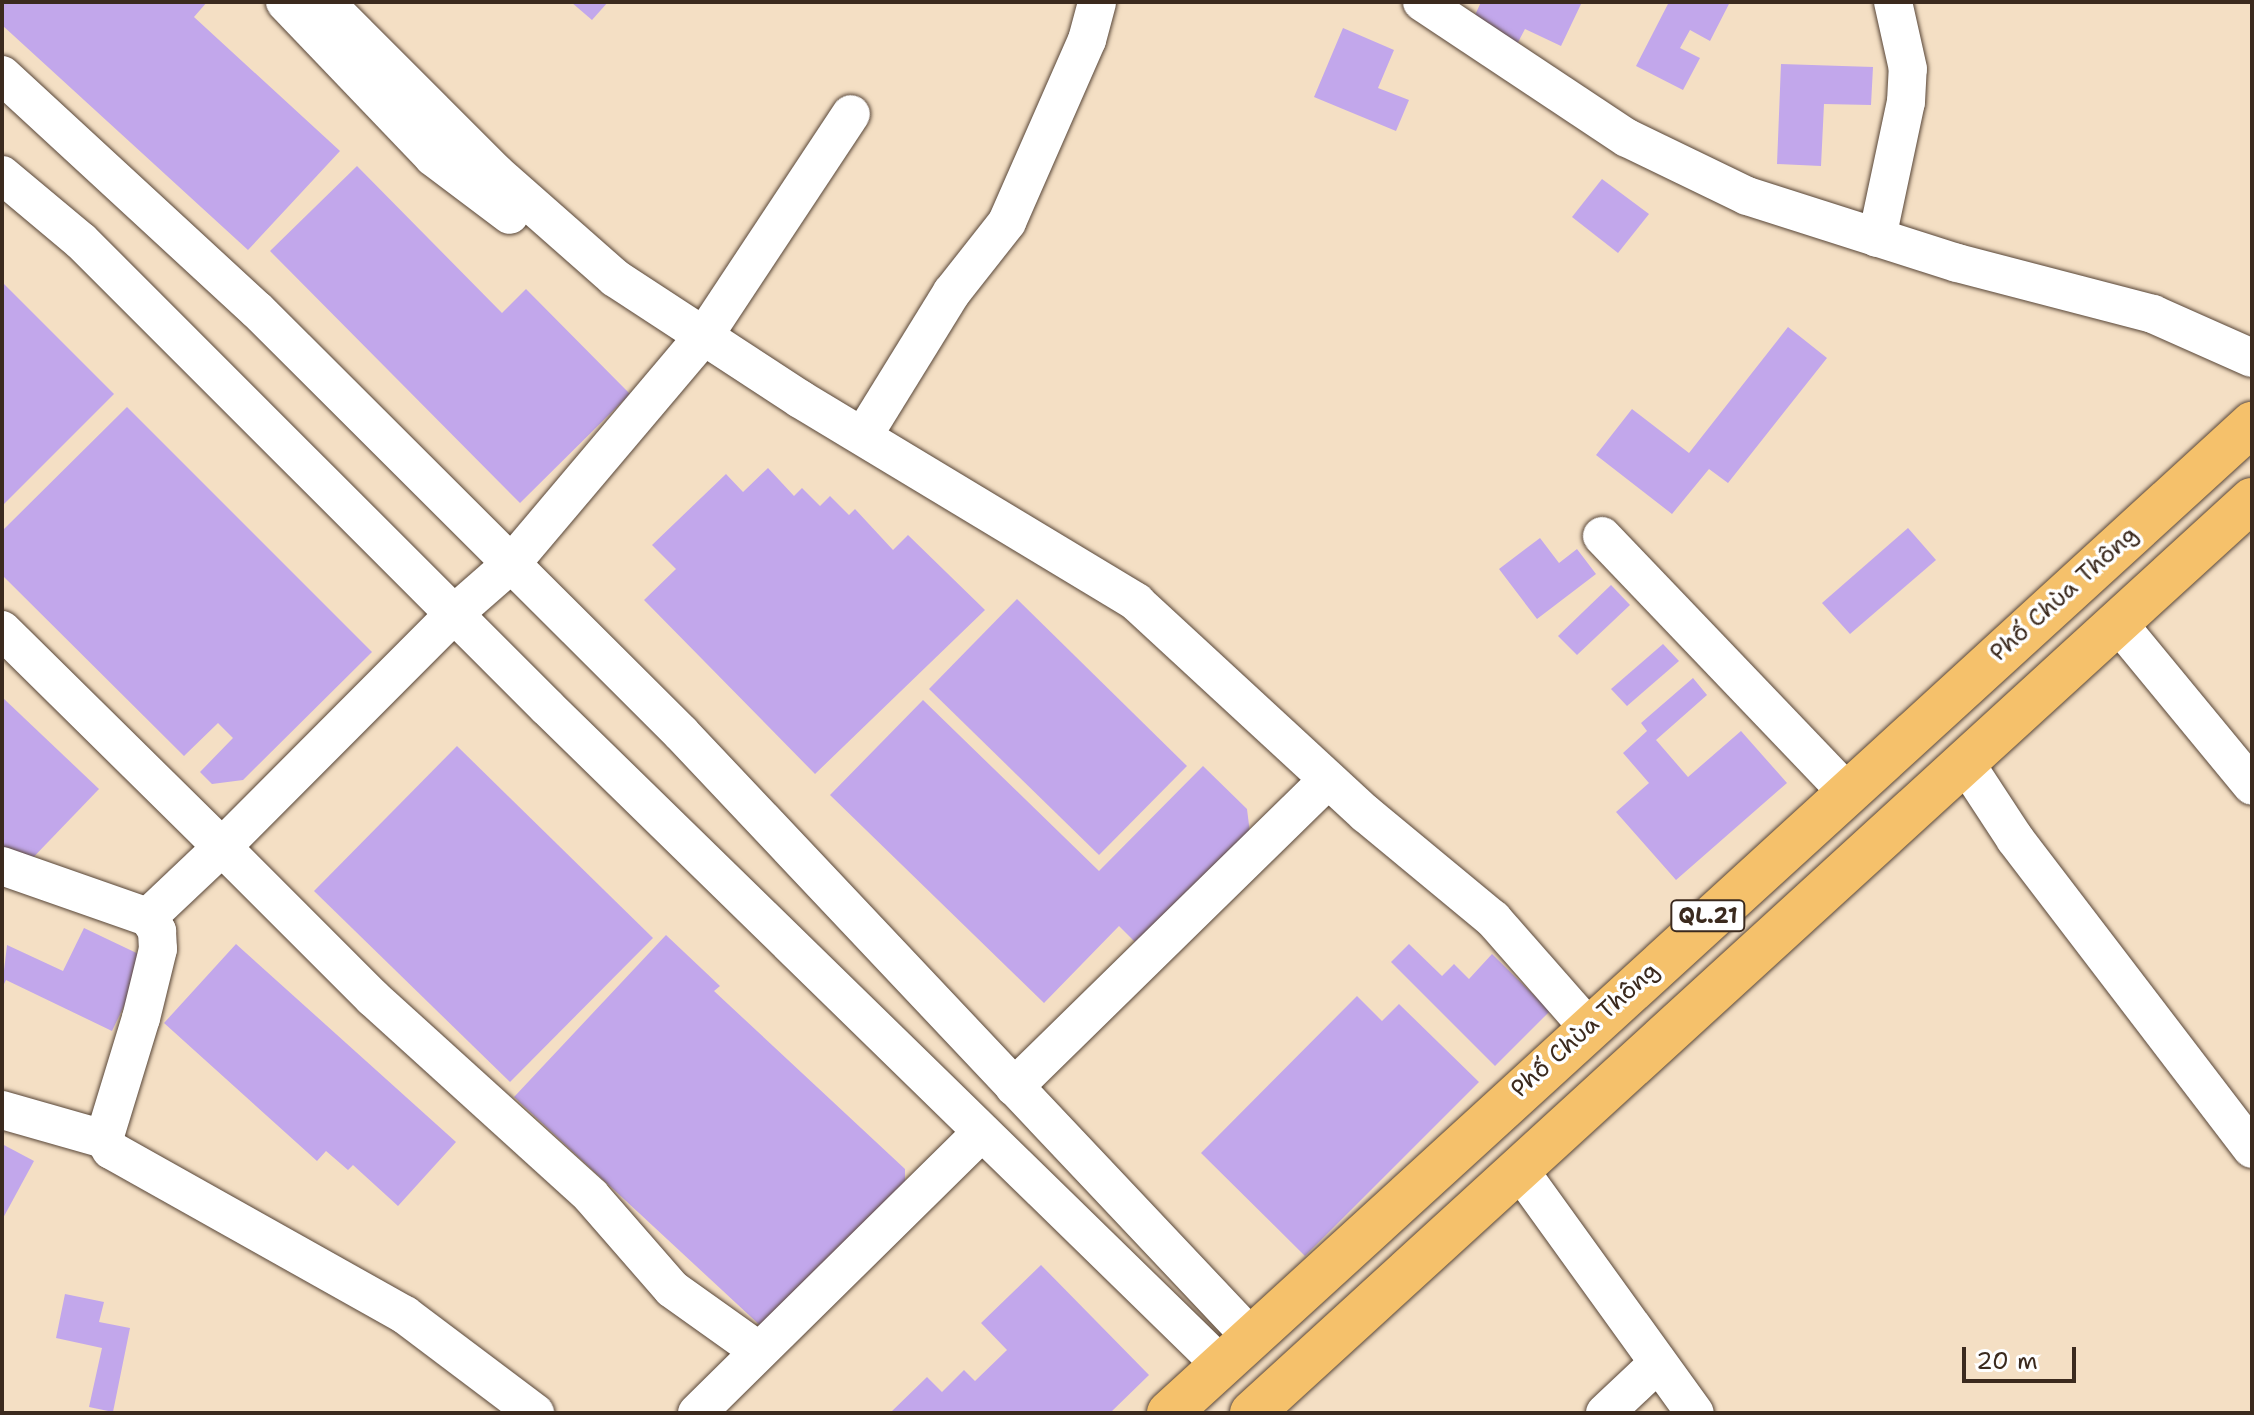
<!DOCTYPE html>
<meta charset="utf-8">
<style>
body{margin:0}
#map{position:relative;width:2254px;height:1415px;overflow:hidden;background:#f4dfc4;font-family:"Shantell Sans",sans-serif}
div>[style]{position:absolute}
.building>*{inset:0;background:#c2a7eb}
.roads{filter:drop-shadow(0 0 2px #574537) drop-shadow(0 0 2px #574537)}
.minor>*{height:38px;margin:-19px;padding:0 19px;transform-origin:19px;border-radius:19px;background:#fff}
.highway>*{height:44px;margin:-22px;padding:0 22px;transform-origin:22px;border-radius:22px;background:#f5c16b}
span{translate:-50% -50%;white-space:nowrap;text-align:center;line-height:1.15;-webkit-text-stroke:7px #fff;paint-order:stroke}
.shield-label span{padding:2px 6px;background:#fff;border:2px solid;border-radius:6px;-webkit-text-stroke-width:0}
.shield-label{font-size:22px;color:#3b2a1e;font-weight:700}
.street-label{font-size:24px;color:#3b2a1e}
.frame{position:absolute;inset:0;border:4px solid #3b2a1e;pointer-events:none}
.scale{position:absolute;left:1962px;top:1347px;width:114px;height:36px;box-sizing:border-box;border:4px solid #3b2a1e;border-top:0;padding-left:10px;font-size:24px;line-height:28px;white-space:nowrap;color:#3b2a1e;-webkit-text-stroke:6px #fff;paint-order:stroke}
</style>
<div id="map">
<div class="building">
<div style="clip-path:polygon(2px 2px,207px 2px,194px 17px,340px 151px,248px 250px,2px 25px)"></div>
<div style="clip-path:polygon(571px 2px,608px 2px,592px 20px)"></div>
<div style="clip-path:polygon(1481px 2px,1582px 2px,1561px 46px,1525px 29px,1515px 48px,1470px 26px)"></div>
<div style="clip-path:polygon(1669px 2px,1730px 2px,1710px 41px,1690px 30px,1680px 48px,1700px 58px,1683px 90px,1636px 66px)"></div>
<div style="clip-path:polygon(1343px 28px,1394px 50px,1378px 88px,1409px 100px,1396px 131px,1314px 97px)"></div>
<div style="clip-path:polygon(1781px 64px,1873px 67px,1871px 105px,1824px 104px,1821px 166px,1777px 164px)"></div>
<div style="clip-path:polygon(357px 166px,502px 313px,526px 289px,630px 394px,520px 503px,270px 251px)"></div>
<div style="clip-path:polygon(1602px 179px,1649px 214px,1618px 253px,1572px 217px)"></div>
<div style="clip-path:polygon(2px 282px,114px 394px,2px 506px)"></div>
<div style="clip-path:polygon(1788px 327px,1827px 358px,1728px 483px,1709px 469px,1672px 514px,1596px 455px,1632px 409px,1689px 453px)"></div>
<div style="clip-path:polygon(127px 407px,372px 652px,243px 780px,212px 784px,200px 772px,233px 738px,218px 723px,184px 756px,2px 575px,2px 531px)"></div>
<div style="clip-path:polygon(768px 468px,794px 496px,802px 488px,820px 506px,830px 496px,849px 515px,855px 509px,893px 550px,908px 535px,985px 610px,815px 774px,644px 600px,676px 569px,652px 545px,726px 474px,743px 492px)"></div>
<div style="clip-path:polygon(1908px 528px,1936px 560px,1850px 634px,1822px 603px)"></div>
<div style="clip-path:polygon(1540px 538px,1559px 563px,1577px 549px,1596px 574px,1537px 619px,1499px 569px)"></div>
<div style="clip-path:polygon(1611px 585px,1630px 605px,1577px 655px,1558px 636px)"></div>
<div style="clip-path:polygon(1017px 599px,1187px 766px,1099px 855px,929px 689px)"></div>
<div style="clip-path:polygon(1663px 644px,1679px 661px,1627px 706px,1611px 689px)"></div>
<div style="clip-path:polygon(1693px 678px,1707px 695px,1656px 740px,1688px 777px,1741px 731px,1787px 783px,1676px 880px,1616px 812px,1649px 783px,1623px 753px,1647px 731px,1641px 723px)"></div>
<div style="clip-path:polygon(2px 697px,99px 789px,24px 867px,2px 846px)"></div>
<div style="clip-path:polygon(923px 700px,1099px 871px,1203px 766px,1247px 809px,1250px 833px,1143px 950px,1119px 926px,1044px 1003px,830px 795px)"></div>
<div style="clip-path:polygon(457px 746px,653px 938px,510px 1082px,314px 891px)"></div>
<div style="clip-path:polygon(84px 928px,147px 958px,112px 1031px,6px 980px,2px 988px,7px 945px,63px 971px)"></div>
<div style="clip-path:polygon(666px 935px,720px 986px,714px 991px,905px 1169px,905px 1182px,765px 1330px,514px 1097px)"></div>
<div style="clip-path:polygon(236px 944px,456px 1142px,398px 1206px,353px 1165px,348px 1170px,326px 1151px,317px 1161px,164px 1023px)"></div>
<div style="clip-path:polygon(1409px 944px,1442px 976px,1454px 964px,1469px 979px,1492px 954px,1550px 1011px,1495px 1066px,1391px 962px)"></div>
<div style="clip-path:polygon(1357px 996px,1382px 1021px,1399px 1004px,1479px 1082px,1305px 1256px,1201px 1153px)"></div>
<div style="clip-path:polygon(2px 1144px,34px 1161px,2px 1220px)"></div>
<div style="clip-path:polygon(1041px 1265px,1149px 1375px,1110px 1413px,890px 1413px,927px 1377px,942px 1392px,964px 1370px,975px 1381px,1007px 1350px,981px 1323px)"></div>
<div style="clip-path:polygon(65px 1294px,104px 1302px,99px 1322px,130px 1328px,113px 1412px,89px 1407px,102px 1348px,56px 1338px)"></div>
</div>
<div class="roads">
<div class="minor">
<div style="left:285px;top:2px;width:214px;rotate:46.3deg"></div>
<div style="left:433px;top:157px;width:96px;rotate:37deg"></div>
<div style="left:325px;top:2px;width:242px;rotate:45deg"></div>
<div style="left:496px;top:173px;width:159px;rotate:41.4deg"></div>
<div style="left:615px;top:278px;width:221px;rotate:33.2deg"></div>
<div style="left:800px;top:399px;width:393px;rotate:31.1deg"></div>
<div style="left:1136px;top:602px;width:313px;rotate:42.7deg"></div>
<div style="left:1366px;top:814px;width:165px;rotate:39.6deg"></div>
<div style="left:1493px;top:919px;width:144px;rotate:48.7deg"></div>
<div style="left:1422px;top:2px;width:246px;rotate:33.6deg"></div>
<div style="left:1627px;top:138px;width:133px;rotate:25.8deg"></div>
<div style="left:1747px;top:196px;width:220px;rotate:17.7deg"></div>
<div style="left:1957px;top:263px;width:203px;rotate:14.6deg"></div>
<div style="left:2153px;top:314px;width:108px;rotate:24deg"></div>
<div style="left:2px;top:75px;width:347px;rotate:42.7deg"></div>
<div style="left:257px;top:310px;width:599px;rotate:44.93deg"></div>
<div style="left:681px;top:733px;width:828px;rotate:46.66deg"></div>
<div style="left:2px;top:175px;width:103px;rotate:39.9deg"></div>
<div style="left:81px;top:241px;width:659px;rotate:45deg"></div>
<div style="left:547px;top:707px;width:942px;rotate:44.31deg"></div>
<div style="left:1877px;top:238px;width:139px;rotate:-78deg"></div>
<div style="left:1906px;top:102px;width:33px;rotate:-87deg"></div>
<div style="left:1908px;top:69px;width:69px;rotate:-102.6deg"></div>
<div style="left:863px;top:436px;width:169px;rotate:-58.3deg"></div>
<div style="left:952px;top:292px;width:89px;rotate:-51.8deg"></div>
<div style="left:1007px;top:222px;width:199px;rotate:-66.3deg"></div>
<div style="left:1087px;top:40px;width:39px;rotate:-75deg"></div>
<div style="left:1602px;top:536px;width:353px;rotate:46.3deg"></div>
<div style="left:2117px;top:622px;width:212px;rotate:50.5deg"></div>
<div style="left:2px;top:630px;width:309px;rotate:44.6deg"></div>
<div style="left:222px;top:847px;width:330px;rotate:-45.1deg"></div>
<div style="left:455px;top:613px;width:74px;rotate:-41.2deg"></div>
<div style="left:511px;top:564px;width:299px;rotate:-49.8deg"></div>
<div style="left:704px;top:336px;width:266px;rotate:-56.5deg"></div>
<div style="left:1964px;top:761px;width:93px;rotate:56.8deg"></div>
<div style="left:2015px;top:839px;width:390px;rotate:52.6deg"></div>
<div style="left:2px;top:866px;width:155px;rotate:19.3deg"></div>
<div style="left:148px;top:917px;width:17px;rotate:57deg"></div>
<div style="left:157px;top:931px;width:18px;rotate:87deg"></div>
<div style="left:158px;top:949px;width:71px;rotate:103.8deg"></div>
<div style="left:141px;top:1018px;width:127px;rotate:107deg"></div>
<div style="left:104px;top:1139px;width:13px;rotate:58deg"></div>
<div style="left:111px;top:1150px;width:337px;rotate:29.3deg"></div>
<div style="left:405px;top:1315px;width:163px;rotate:37deg"></div>
<div style="left:148px;top:917px;width:102px;rotate:-43.4deg"></div>
<div style="left:222px;top:847px;width:214px;rotate:45deg"></div>
<div style="left:373px;top:998px;width:294px;rotate:42.2deg"></div>
<div style="left:591px;top:1196px;width:123px;rotate:48.9deg"></div>
<div style="left:672px;top:1289px;width:103px;rotate:35.5deg"></div>
<div style="left:1014px;top:1087px;width:439px;rotate:-44.4deg"></div>
<div style="left:2px;top:1110px;width:106px;rotate:15.9deg"></div>
<div style="left:1518px;top:1168px;width:302px;rotate:54.2deg"></div>
<div style="left:697px;top:1413px;width:400px;rotate:-44.6deg"></div>
<div style="left:1605px;top:1413px;width:70px;rotate:-43.3deg"></div>
</div>
<div class="highway">
<div style="left:1169px;top:1413px;width:1467px;rotate:-42.4deg"></div>
<div style="left:1252px;top:1413px;width:1354px;rotate:-42.4deg"></div>
</div>
</div>
<div class="shield-label">
<span style="left:1708px;top:916px">QL.21</span>
</div>
<div class="street-label">
<span style="left:2064px;top:594px;rotate:-42deg">Phố Chùa Thông</span>
<span style="left:1585px;top:1030px;rotate:-42deg">Phố Chùa Thông</span>
</div>
<div class="frame"></div>
<div class="scale">20 m</div>
</div>
